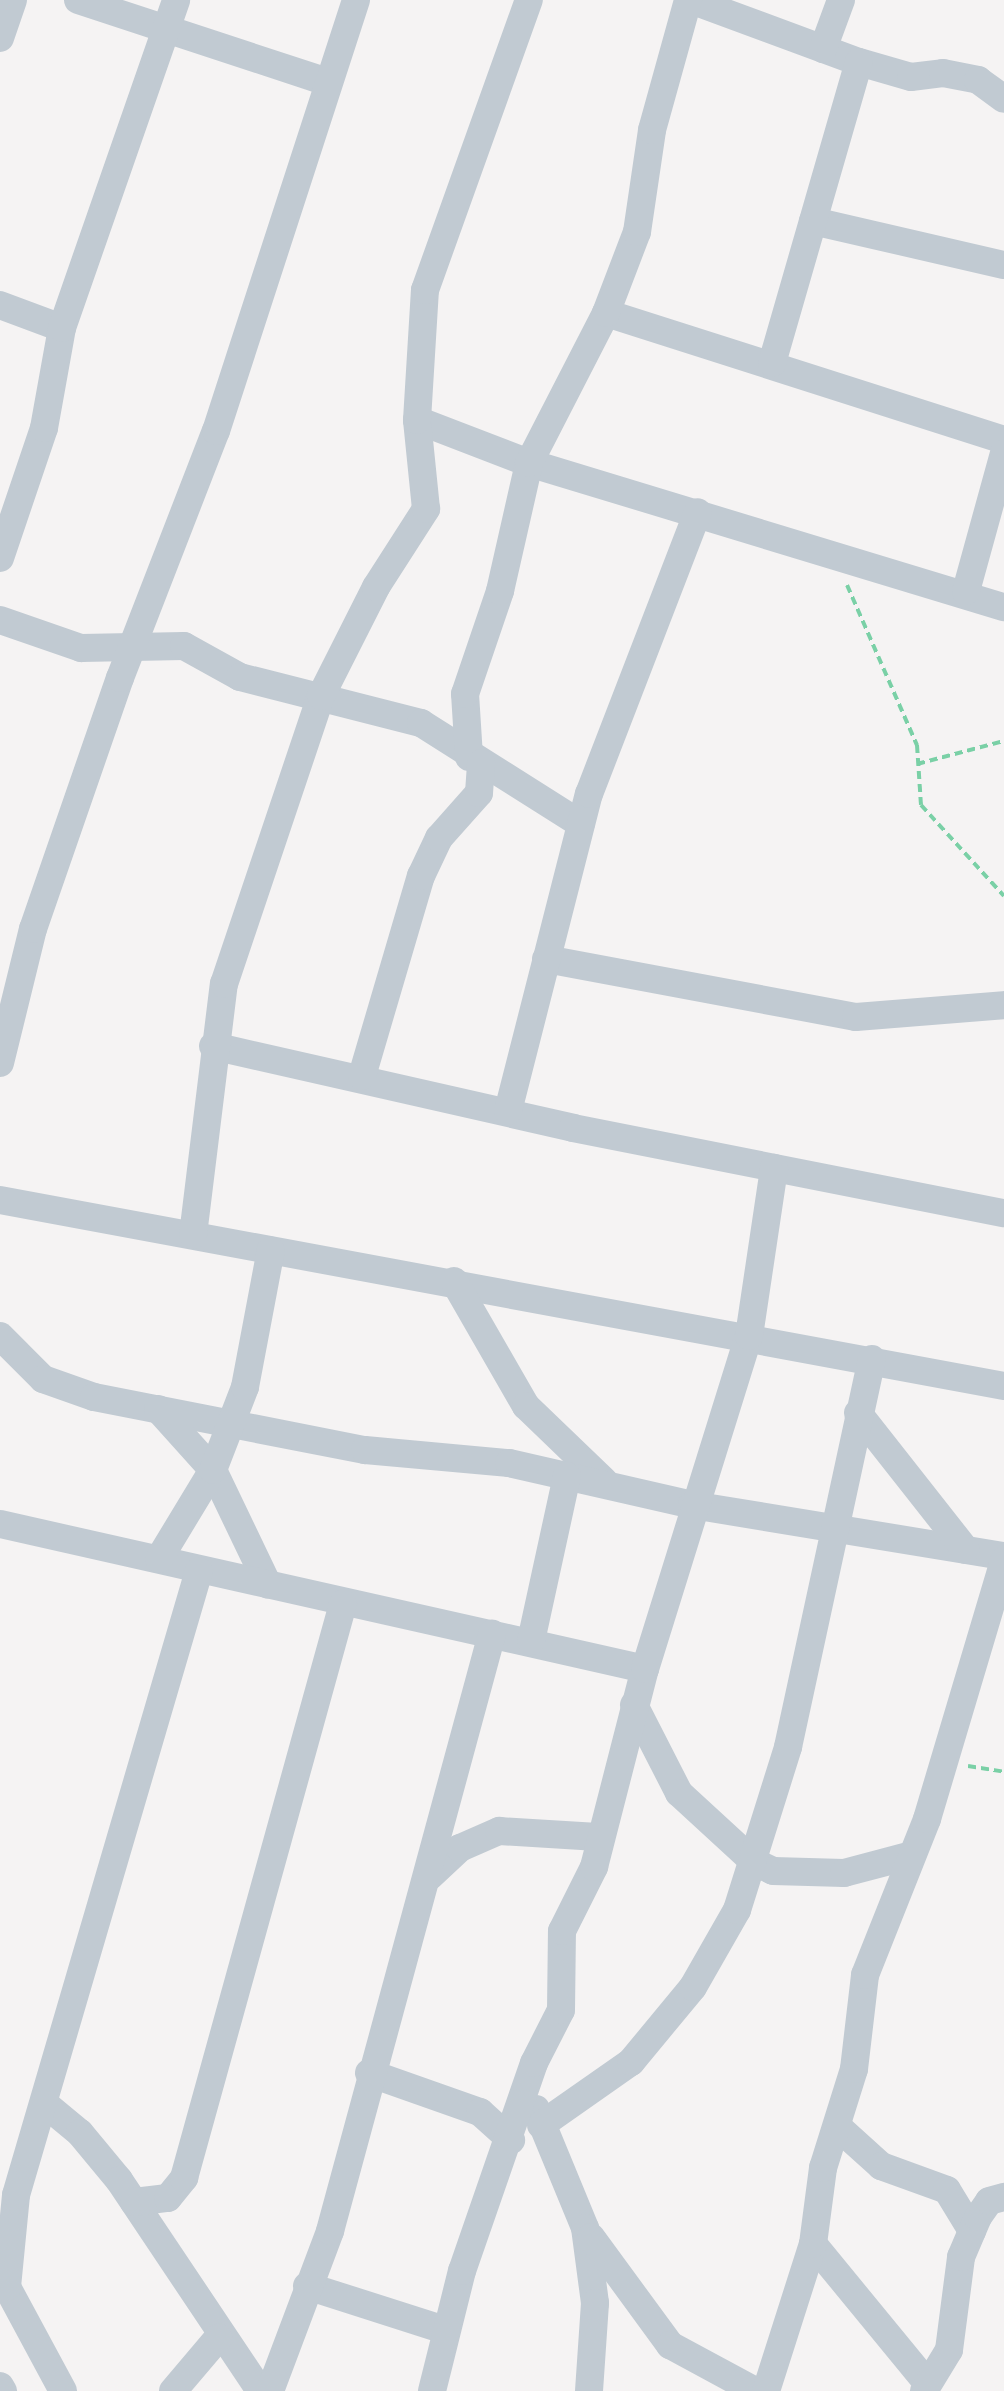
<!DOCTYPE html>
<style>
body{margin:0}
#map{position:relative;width:1004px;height:2391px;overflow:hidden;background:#f5f3f3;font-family:Ubuntu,sans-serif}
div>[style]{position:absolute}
.path>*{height:4px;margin-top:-2px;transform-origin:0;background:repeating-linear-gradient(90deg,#7ad0a6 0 8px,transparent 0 13px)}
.minor>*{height:28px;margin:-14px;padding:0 14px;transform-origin:14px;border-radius:14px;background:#c1cad2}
span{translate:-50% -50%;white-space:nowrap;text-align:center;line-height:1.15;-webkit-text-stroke:9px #fff;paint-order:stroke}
</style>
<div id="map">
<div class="path">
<div style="left:847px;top:585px;width:175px;rotate:66.4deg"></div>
<div style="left:917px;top:745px;width:60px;rotate:86.2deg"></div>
<div style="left:921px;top:805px;width:123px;rotate:47.6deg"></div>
<div style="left:917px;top:764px;width:90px;rotate:-14.8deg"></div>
<div style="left:968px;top:1766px;width:36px;rotate:9deg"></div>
</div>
<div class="minor">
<div style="left:78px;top:0;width:263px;rotate:18.2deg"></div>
<div style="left:691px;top:0;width:179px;rotate:20.3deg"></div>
<div style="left:859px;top:62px;width:54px;rotate:16.1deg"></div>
<div style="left:911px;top:77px;width:32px;rotate:-7deg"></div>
<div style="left:943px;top:73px;width:36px;rotate:11deg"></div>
<div style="left:978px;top:80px;width:32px;rotate:36deg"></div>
<div style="left:0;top:38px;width:40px;rotate:-71.1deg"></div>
<div style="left:823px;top:49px;width:52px;rotate:-69.8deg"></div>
<div style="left:813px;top:221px;width:196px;rotate:13deg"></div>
<div style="left:0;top:305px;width:66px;rotate:20.4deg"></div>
<div style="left:606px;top:313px;width:418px;rotate:17.7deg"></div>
<div style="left:772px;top:363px;width:313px;rotate:-73.9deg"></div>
<div style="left:417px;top:420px;width:120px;rotate:21deg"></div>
<div style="left:529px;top:463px;width:496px;rotate:16.9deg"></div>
<div style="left:0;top:558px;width:137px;rotate:-71.3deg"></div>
<div style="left:44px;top:428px;width:102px;rotate:-79.8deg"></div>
<div style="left:62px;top:328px;width:347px;rotate:-70.8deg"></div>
<div style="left:966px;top:591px;width:143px;rotate:-74.6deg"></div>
<div style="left:0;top:620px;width:86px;rotate:19.1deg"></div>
<div style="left:81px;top:648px;width:103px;rotate:-1.1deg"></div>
<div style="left:184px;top:646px;width:64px;rotate:29deg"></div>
<div style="left:240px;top:677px;width:187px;rotate:14.3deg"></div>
<div style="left:421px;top:723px;width:189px;rotate:32.3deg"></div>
<div style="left:469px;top:757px;width:63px;rotate:-93.6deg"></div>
<div style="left:465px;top:694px;width:109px;rotate:-71.2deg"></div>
<div style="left:500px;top:591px;width:131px;rotate:-77.2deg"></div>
<div style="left:529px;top:463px;width:169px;rotate:-62.8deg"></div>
<div style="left:606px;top:313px;width:87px;rotate:-69.1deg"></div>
<div style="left:637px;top:232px;width:103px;rotate:-81.6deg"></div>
<div style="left:652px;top:130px;width:135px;rotate:-74.5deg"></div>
<div style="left:546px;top:959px;width:315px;rotate:10.6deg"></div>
<div style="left:856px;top:1017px;width:148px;rotate:-4.6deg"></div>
<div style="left:213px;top:1046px;width:369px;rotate:12.8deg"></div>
<div style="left:573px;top:1128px;width:439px;rotate:11.2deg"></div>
<div style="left:0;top:1063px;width:138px;rotate:-76.2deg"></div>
<div style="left:33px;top:929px;width:266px;rotate:-70.9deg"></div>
<div style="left:120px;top:678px;width:265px;rotate:-68.8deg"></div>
<div style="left:216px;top:431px;width:453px;rotate:-72deg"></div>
<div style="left:362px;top:1076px;width:209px;rotate:-73.6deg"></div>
<div style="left:421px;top:876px;width:42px;rotate:-64.7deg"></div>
<div style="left:439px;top:838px;width:60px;rotate:-48.4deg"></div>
<div style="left:479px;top:793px;width:30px;rotate:-86deg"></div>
<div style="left:508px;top:1111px;width:327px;rotate:-75.7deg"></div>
<div style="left:589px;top:794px;width:302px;rotate:-68.9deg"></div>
<div style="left:0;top:1200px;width:1021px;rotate:10.5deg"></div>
<div style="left:193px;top:1235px;width:253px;rotate:-83deg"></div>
<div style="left:224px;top:984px;width:304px;rotate:-71.4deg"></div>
<div style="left:321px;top:696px;width:122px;rotate:-63.2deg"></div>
<div style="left:376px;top:587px;width:93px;rotate:-57.3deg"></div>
<div style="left:426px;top:509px;width:89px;rotate:-95.8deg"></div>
<div style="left:417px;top:420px;width:130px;rotate:-86.5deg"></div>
<div style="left:425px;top:290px;width:308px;rotate:-70.3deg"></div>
<div style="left:454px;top:1281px;width:144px;rotate:60.1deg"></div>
<div style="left:526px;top:1406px;width:108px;rotate:43.9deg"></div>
<div style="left:0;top:1336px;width:61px;rotate:45deg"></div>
<div style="left:43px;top:1379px;width:54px;rotate:19.4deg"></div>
<div style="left:94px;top:1397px;width:276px;rotate:11.1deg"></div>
<div style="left:365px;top:1450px;width:145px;rotate:5.2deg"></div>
<div style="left:509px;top:1463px;width:188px;rotate:12.9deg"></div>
<div style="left:692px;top:1505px;width:316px;rotate:9.3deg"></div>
<div style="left:158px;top:1409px;width:82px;rotate:48deg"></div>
<div style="left:213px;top:1470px;width:127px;rotate:64.4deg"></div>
<div style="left:858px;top:1413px;width:174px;rotate:51.8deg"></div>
<div style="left:0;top:1524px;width:661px;rotate:12.67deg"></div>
<div style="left:159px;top:1559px;width:104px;rotate:-58.8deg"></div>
<div style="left:213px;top:1470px;width:89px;rotate:-68.9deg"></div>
<div style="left:245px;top:1387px;width:139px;rotate:-79.3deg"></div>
<div style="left:531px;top:1641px;width:169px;rotate:-77.7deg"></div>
<div style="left:634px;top:1705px;width:99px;rotate:62.9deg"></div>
<div style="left:679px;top:1793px;width:102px;rotate:42.6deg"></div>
<div style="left:754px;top:1862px;width:21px;rotate:25deg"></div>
<div style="left:773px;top:1871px;width:71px;rotate:1.6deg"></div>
<div style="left:844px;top:1873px;width:70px;rotate:-14.8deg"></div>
<div style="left:430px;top:1876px;width:41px;rotate:-43deg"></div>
<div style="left:460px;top:1848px;width:43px;rotate:-23.6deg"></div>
<div style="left:499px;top:1831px;width:99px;rotate:3.5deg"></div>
<div style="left:369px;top:2073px;width:118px;rotate:19.4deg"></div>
<div style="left:480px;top:2112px;width:42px;rotate:42.1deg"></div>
<div style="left:45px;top:2104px;width:45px;rotate:39.6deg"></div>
<div style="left:80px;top:2133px;width:61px;rotate:50.3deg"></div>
<div style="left:119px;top:2180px;width:254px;rotate:56.2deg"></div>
<div style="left:536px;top:2109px;width:129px;rotate:67.6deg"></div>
<div style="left:585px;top:2228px;width:76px;rotate:82.4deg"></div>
<div style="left:595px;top:2303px;width:88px;rotate:93.9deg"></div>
<div style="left:541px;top:2125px;width:110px;rotate:-35deg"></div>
<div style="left:631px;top:2062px;width:97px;rotate:-50.4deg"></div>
<div style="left:693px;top:1987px;width:89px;rotate:-60.3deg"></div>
<div style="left:737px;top:1910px;width:171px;rotate:-72.6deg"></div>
<div style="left:788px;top:1747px;width:397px;rotate:-77.8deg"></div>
<div style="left:839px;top:2128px;width:57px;rotate:42.1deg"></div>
<div style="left:881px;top:2166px;width:70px;rotate:20deg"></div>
<div style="left:947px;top:2190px;width:48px;rotate:58.6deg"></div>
<div style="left:134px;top:2202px;width:34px;rotate:-7deg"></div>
<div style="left:168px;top:2198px;width:26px;rotate:-51deg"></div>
<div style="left:184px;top:2178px;width:596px;rotate:-74.52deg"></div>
<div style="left:591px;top:2237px;width:134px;rotate:53.8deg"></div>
<div style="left:670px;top:2345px;width:97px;rotate:28.4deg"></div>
<div style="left:813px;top:2244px;width:180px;rotate:50.6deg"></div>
<div style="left:307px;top:2286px;width:145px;rotate:17.7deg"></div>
<div style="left:0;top:2386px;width:6px;rotate:59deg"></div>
<div style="left:63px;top:2391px;width:118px;rotate:-118.3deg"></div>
<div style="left:7px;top:2287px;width:92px;rotate:-84.4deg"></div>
<div style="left:16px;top:2195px;width:650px;rotate:-73.66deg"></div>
<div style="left:173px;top:2391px;width:70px;rotate:-49.7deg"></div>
<div style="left:270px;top:2391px;width:171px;rotate:-69.4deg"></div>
<div style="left:330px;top:2231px;width:619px;rotate:-74.82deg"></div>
<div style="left:432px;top:2391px;width:124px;rotate:-76deg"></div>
<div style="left:462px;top:2271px;width:220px;rotate:-70.9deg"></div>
<div style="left:534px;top:2063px;width:59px;rotate:-63deg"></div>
<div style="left:561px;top:2010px;width:79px;rotate:-89.3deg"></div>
<div style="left:562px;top:1931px;width:72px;rotate:-63.4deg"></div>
<div style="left:594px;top:1867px;width:204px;rotate:-75.6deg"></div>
<div style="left:645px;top:1669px;width:349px;rotate:-72.7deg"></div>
<div style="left:749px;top:1336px;width:170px;rotate:-81.5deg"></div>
<div style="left:766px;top:2391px;width:154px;rotate:-72.3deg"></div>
<div style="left:813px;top:2244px;width:77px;rotate:-82.5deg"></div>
<div style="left:823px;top:2168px;width:104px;rotate:-72.6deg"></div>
<div style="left:854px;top:2069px;width:95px;rotate:-83.3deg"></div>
<div style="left:865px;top:1975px;width:168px;rotate:-68.3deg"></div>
<div style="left:927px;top:1819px;width:270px;rotate:-73.4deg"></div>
<div style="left:924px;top:2391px;width:48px;rotate:-58.6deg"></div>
<div style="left:949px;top:2350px;width:94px;rotate:-82.6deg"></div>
<div style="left:961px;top:2257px;width:43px;rotate:-67deg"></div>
<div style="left:978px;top:2217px;width:19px;rotate:-55deg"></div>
<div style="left:989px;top:2201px;width:16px;rotate:-15deg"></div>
</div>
</div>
